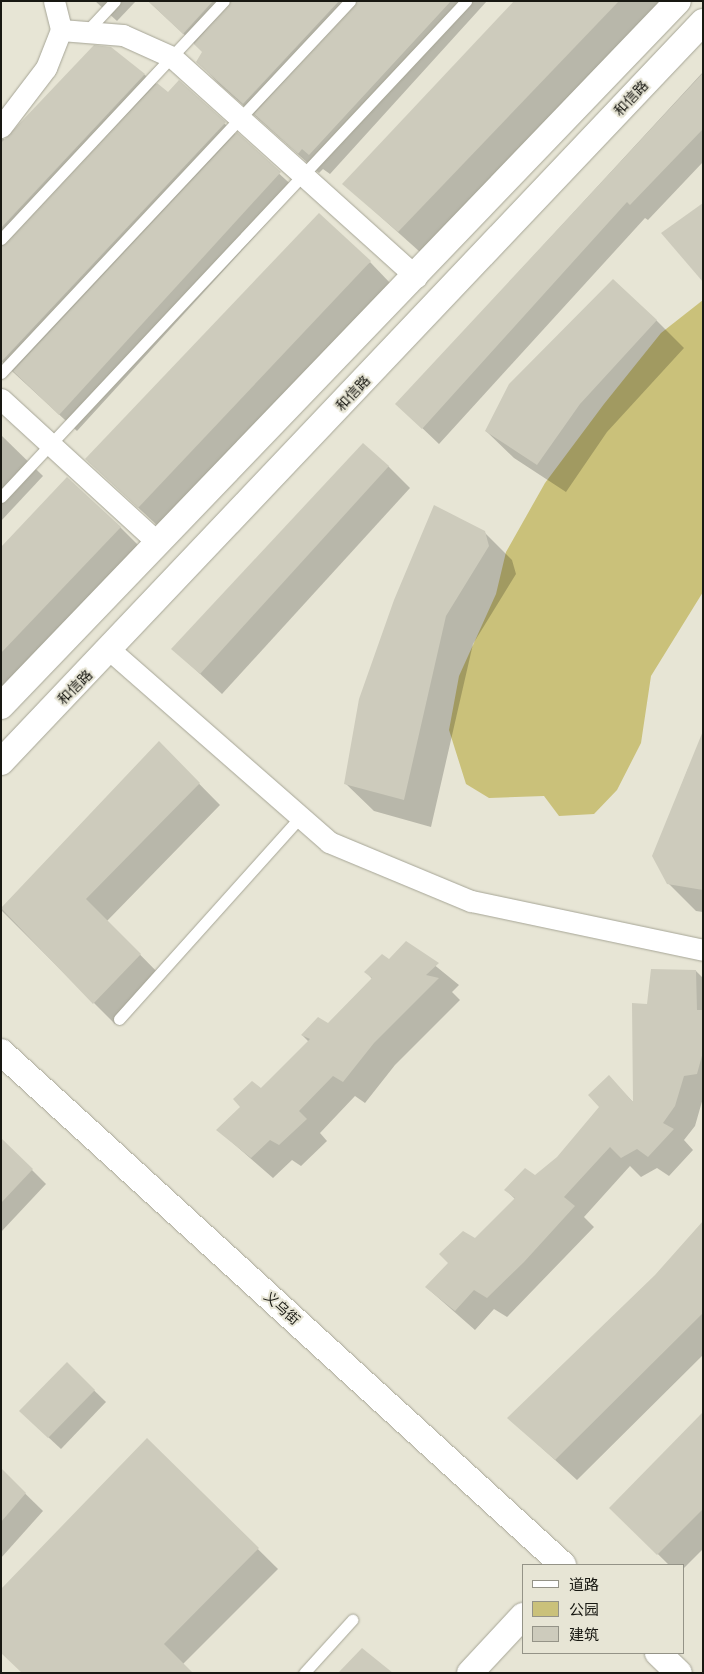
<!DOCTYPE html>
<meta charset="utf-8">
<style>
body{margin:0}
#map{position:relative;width:704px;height:1674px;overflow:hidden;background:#e7e5d5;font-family:"DejaVu Sans","Noto Sans SC",sans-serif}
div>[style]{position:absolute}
.green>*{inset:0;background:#cac17a}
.shadow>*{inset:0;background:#0003}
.building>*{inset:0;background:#cdcbbc}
.roads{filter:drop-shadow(0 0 1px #a6a596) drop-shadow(0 0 1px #a6a596)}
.service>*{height:11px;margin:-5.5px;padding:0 5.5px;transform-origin:5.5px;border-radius:5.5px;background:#fff}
.minor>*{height:21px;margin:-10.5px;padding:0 10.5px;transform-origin:10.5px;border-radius:10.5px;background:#fff}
.tertiary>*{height:26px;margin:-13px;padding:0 13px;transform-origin:13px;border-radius:13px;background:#fff}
span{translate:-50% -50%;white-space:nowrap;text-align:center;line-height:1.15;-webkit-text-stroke:4px #e7e5d5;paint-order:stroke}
.street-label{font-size:14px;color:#181812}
.frame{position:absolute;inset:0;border:2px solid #181812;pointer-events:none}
.legend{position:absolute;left:522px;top:1564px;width:162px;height:90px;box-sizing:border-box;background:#e7e5d5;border:1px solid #949387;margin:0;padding:6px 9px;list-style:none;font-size:15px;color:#181812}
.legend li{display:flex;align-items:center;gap:10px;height:25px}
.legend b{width:25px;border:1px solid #949387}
</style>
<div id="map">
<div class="green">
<div style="clip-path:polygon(703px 300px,703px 592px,651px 676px,641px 743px,617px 790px,594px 814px,559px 816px,544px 796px,489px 798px,466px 784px,449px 730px,459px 676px,496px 594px,506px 552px,545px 483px,604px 404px,661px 333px)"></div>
</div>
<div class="shadow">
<div style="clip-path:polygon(95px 1px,136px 1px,117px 21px)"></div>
<div style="clip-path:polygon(148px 1px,487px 1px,330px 174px,323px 169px,319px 173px,218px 83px,198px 62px,203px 52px)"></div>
<div style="clip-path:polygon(516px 1px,660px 1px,420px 252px,344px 184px)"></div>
<div style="clip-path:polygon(110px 48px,168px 93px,179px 82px,297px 190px,77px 431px,1px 361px,1px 138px,6px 140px)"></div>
<div style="clip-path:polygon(703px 72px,703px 162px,648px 220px,645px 218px,439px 444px,397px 404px)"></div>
<div style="clip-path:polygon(370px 262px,391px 284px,160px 528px,86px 459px)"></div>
<div style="clip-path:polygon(656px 320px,684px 348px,607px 432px,566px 492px,514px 458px,486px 431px)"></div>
<div style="clip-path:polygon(1px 435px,43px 476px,1px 521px)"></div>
<div style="clip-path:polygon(388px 466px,410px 488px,222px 694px,173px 649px)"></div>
<div style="clip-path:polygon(120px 527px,141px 548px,1px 697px,1px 548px)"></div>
<div style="clip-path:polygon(484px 532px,512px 560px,516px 574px,473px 644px,431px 827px,374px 811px,346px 784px)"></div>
<div style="clip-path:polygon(159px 743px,220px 805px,107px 921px,162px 977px,115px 1024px,1px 910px)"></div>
<div style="clip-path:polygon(703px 762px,703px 912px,696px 911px,668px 883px,654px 855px,688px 769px)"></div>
<div style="clip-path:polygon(406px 942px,459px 985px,452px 992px,460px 1000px,395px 1065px,365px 1103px,355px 1096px,320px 1133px,327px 1141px,301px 1166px,292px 1160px,273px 1178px,218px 1130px,309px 1042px,302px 1035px,328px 1025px,372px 979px,366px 972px,389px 961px)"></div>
<div style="clip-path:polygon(696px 971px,703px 978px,703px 1098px,695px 1126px,684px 1140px,693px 1150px,669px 1176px,657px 1168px,641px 1177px,630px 1166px,584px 1217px,594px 1227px,507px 1317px,494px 1309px,475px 1330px,426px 1287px,515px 1199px,506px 1190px,535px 1176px,558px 1158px,601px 1107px,609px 1077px,634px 1103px,648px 1005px)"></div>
<div style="clip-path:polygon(6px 1144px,46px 1184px,1px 1232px,1px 1149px)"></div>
<div style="clip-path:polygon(703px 1223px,703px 1355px,577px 1480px,509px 1418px,655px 1276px)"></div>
<div style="clip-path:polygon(67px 1364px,106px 1402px,61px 1449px,33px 1423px)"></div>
<div style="clip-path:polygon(703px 1414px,703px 1549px,683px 1569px,683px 1565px,669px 1565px,611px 1508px)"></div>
<div style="clip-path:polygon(147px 1440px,278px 1569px,183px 1664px,1px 1652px)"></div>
<div style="clip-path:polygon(1px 1470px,43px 1511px,1px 1558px)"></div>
</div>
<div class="building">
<div style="clip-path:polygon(148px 1px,213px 1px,183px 34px)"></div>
<div style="clip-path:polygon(231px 1px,339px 1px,243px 104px,196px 62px,202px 52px,194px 44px)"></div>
<div style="clip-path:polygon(357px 1px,451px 1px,309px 155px,302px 149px,298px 154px,254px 114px)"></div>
<div style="clip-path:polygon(514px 1px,619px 1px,398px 232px,342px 184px)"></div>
<div style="clip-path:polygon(94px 45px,111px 47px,145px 74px,1px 228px,1px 143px)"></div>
<div style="clip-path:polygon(703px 73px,703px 129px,630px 205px,627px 202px,422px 429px,395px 404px)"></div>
<div style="clip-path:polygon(179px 80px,226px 122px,2px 361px,1px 246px,157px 83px,168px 92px)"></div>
<div style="clip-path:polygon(237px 132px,281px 172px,59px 415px,13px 371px)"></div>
<div style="clip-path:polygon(703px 203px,703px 282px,661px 233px)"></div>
<div style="clip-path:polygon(319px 213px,371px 261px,138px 508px,85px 459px)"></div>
<div style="clip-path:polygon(613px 279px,657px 320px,580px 404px,537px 465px,485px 431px,509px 384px)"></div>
<div style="clip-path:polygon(363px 443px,389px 466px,200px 674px,171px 649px)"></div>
<div style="clip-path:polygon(67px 477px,121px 527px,1px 653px,1px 547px)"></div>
<div style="clip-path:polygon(434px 505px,485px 531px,489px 546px,446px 616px,404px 800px,344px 784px,359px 699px,394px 600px)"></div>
<div style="clip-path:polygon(703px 731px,703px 890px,667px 884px,652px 856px)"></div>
<div style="clip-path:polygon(159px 741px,200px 783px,86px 899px,141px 954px,93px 1004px,1px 908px)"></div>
<div style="clip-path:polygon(406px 941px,439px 963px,426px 975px,439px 978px,374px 1043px,343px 1082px,333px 1076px,299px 1111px,307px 1119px,279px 1145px,270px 1140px,251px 1158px,216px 1130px,240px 1107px,233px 1099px,252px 1081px,261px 1088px,310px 1039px,301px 1035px,318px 1017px,328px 1023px,372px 978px,364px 972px,382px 954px,389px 959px)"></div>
<div style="clip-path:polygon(651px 969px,696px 970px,697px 1010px,703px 1010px,703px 1052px,697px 1074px,684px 1076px,675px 1106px,663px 1123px,674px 1129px,648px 1157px,637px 1149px,621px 1158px,610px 1147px,564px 1197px,575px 1206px,524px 1262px,487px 1298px,474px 1290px,455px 1311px,425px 1287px,448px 1263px,439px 1254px,463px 1231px,475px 1238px,515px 1198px,504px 1190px,525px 1168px,535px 1175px,557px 1157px,599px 1107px,588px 1095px,609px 1075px,633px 1102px,632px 1003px,647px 1004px)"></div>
<div style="clip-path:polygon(1px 1138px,33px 1169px,1px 1203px)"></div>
<div style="clip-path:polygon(703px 1221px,703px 1313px,555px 1460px,507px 1418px,655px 1275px)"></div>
<div style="clip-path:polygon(67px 1362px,95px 1390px,48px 1438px,19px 1411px)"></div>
<div style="clip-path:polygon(703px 1412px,703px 1509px,657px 1555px,609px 1508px)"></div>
<div style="clip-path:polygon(147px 1438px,259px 1548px,164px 1644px,193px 1673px,22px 1673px,1px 1653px,1px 1589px)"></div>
<div style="clip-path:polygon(1px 1468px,26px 1493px,1px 1522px)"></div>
<div style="clip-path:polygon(362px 1648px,393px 1673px,338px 1673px)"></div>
</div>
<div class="roads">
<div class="service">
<div style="left:86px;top:32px;width:42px;rotate:-46.9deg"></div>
<div style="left:1px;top:239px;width:326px;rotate:-46.9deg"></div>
<div style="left:1px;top:373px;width:510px;rotate:-46.83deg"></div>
<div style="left:1px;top:497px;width:680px;rotate:-46.85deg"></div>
<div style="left:119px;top:1019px;width:271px;rotate:-48.1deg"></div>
<div style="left:304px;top:1673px;width:72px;rotate:-47.8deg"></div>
</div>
<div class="minor">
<div style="left:54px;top:1px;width:30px;rotate:76deg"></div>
<div style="left:61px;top:30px;width:62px;rotate:4.6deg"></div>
<div style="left:123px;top:35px;width:54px;rotate:24.2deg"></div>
<div style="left:172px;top:57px;width:329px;rotate:42deg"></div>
<div style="left:1px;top:127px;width:74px;rotate:-52.7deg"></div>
<div style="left:46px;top:68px;width:41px;rotate:-68.5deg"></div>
<div style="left:1px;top:399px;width:214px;rotate:42.5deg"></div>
<div style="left:111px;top:651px;width:290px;rotate:41.2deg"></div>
<div style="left:329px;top:842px;width:154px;rotate:22.6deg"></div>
<div style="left:471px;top:901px;width:237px;rotate:11.9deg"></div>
</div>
<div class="tertiary">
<div style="left:1px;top:706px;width:977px;rotate:-46.16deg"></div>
<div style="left:1px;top:762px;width:1020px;rotate:-46.51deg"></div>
<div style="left:1px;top:1052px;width:761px;rotate:42.39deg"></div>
<div style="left:658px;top:1653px;width:29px;rotate:44deg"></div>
<div style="left:470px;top:1673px;width:78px;rotate:-47.1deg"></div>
</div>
</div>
<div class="street-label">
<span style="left:631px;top:98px;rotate:-47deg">和信路</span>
<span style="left:353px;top:393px;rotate:-47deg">和信路</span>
<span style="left:75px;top:687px;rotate:-45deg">和信路</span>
<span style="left:282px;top:1308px;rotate:42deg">义乌街</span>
</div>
<div class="frame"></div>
<ul class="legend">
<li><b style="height:6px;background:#fff"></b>道路</li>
<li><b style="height:14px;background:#cac17a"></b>公园</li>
<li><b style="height:14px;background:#cdcbbc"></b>建筑</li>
</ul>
</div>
